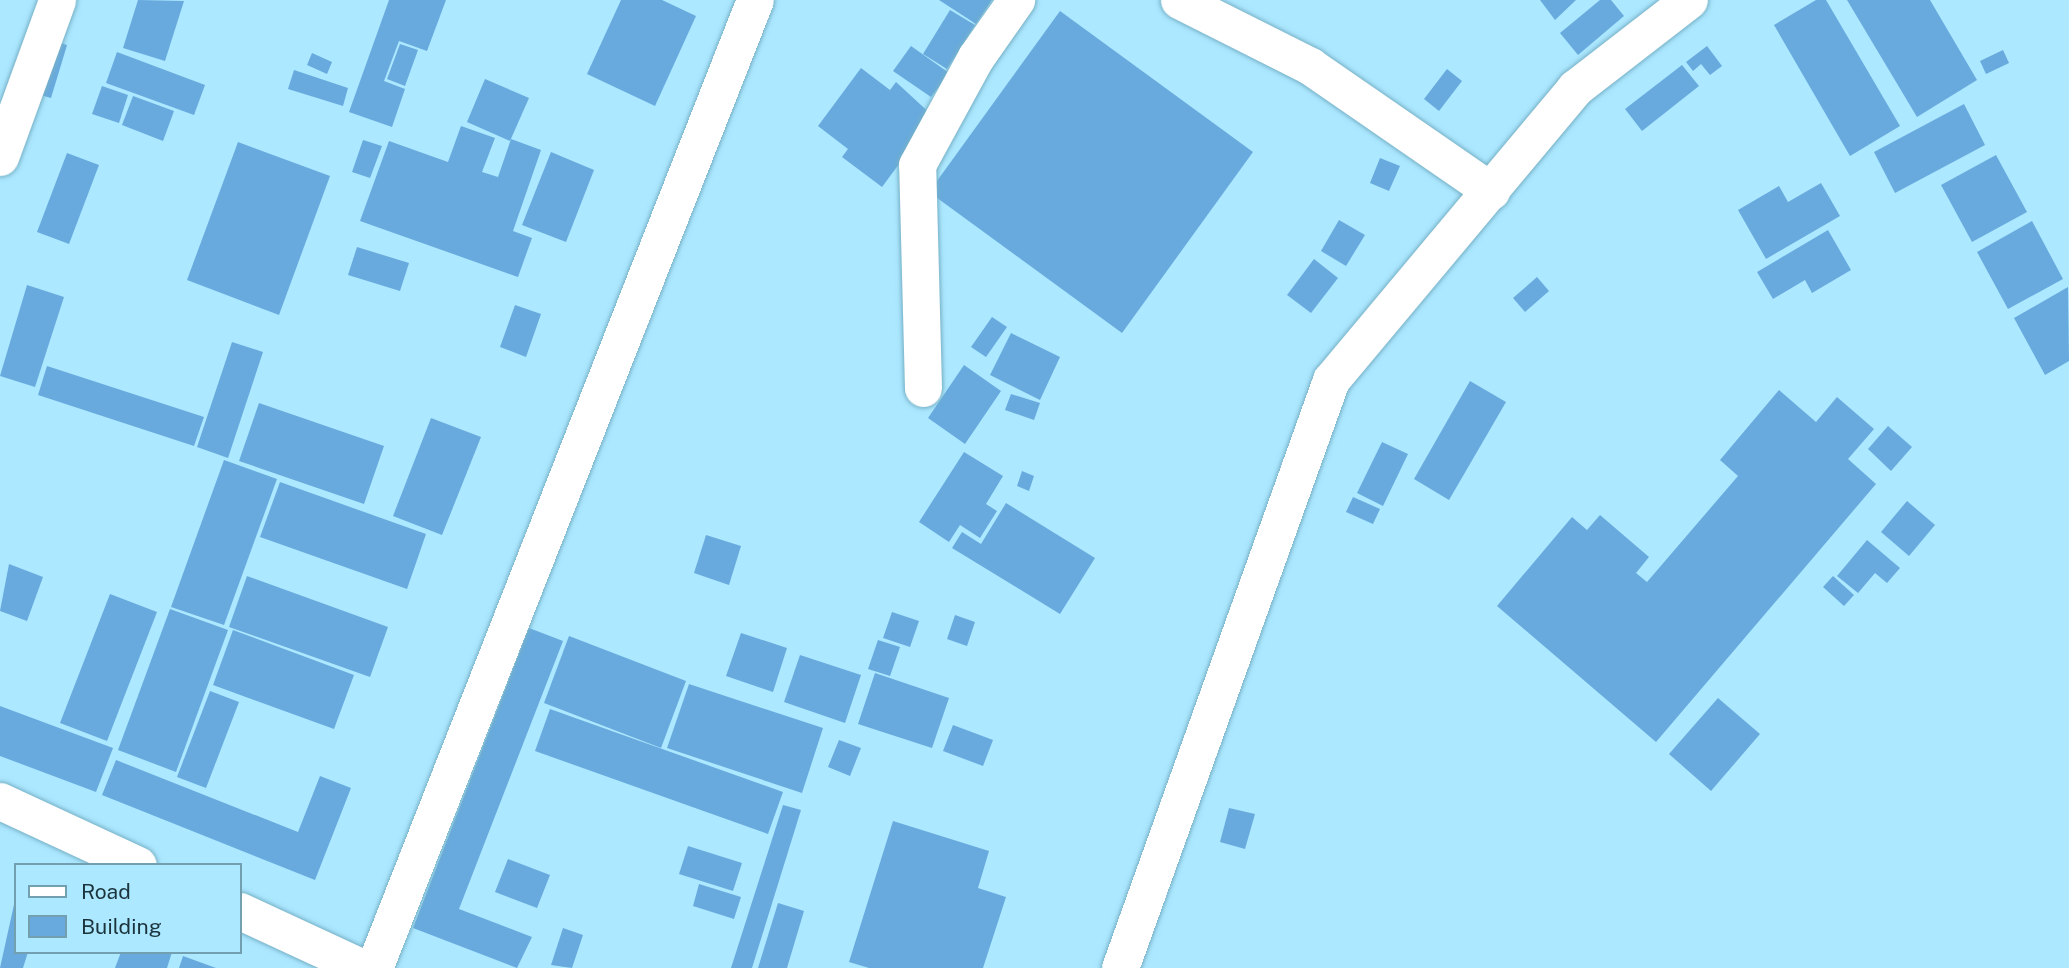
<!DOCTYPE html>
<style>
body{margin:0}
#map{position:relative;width:2069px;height:968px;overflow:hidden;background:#ace8ff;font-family:"Public Sans",sans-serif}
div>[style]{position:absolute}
.building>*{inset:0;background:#68aade}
.roads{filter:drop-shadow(0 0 2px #76b0c6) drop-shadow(0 0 2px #76b0c6)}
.minor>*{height:37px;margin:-18.5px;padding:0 18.5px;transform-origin:18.5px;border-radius:18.5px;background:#fff}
span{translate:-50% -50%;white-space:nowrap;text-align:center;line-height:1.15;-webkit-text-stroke:7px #ace8ff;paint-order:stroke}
.legend{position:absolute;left:14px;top:863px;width:228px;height:91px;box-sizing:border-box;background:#ace8ff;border:2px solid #72a0b1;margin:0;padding:9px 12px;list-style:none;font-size:21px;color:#1b333c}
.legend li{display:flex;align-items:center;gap:14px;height:35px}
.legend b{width:35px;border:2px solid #72a0b1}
</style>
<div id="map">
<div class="building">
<div style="clip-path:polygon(138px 0,184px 1px,165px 61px,123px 48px)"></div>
<div style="clip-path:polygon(389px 0,446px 0,427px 51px,399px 41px,384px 81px,405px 89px,392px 127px,349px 112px)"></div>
<div style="clip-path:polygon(621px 0,662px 0,696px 16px,655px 106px,587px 74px)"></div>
<div style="clip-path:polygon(939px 0,992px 0,976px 24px)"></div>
<div style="clip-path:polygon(1540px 0,1576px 0,1555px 20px)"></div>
<div style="clip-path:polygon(1600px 0,1611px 0,1624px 16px,1578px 55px,1560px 33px)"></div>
<div style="clip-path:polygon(1816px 0,1826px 0,1900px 126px,1850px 156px,1774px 25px)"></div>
<div style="clip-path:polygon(1847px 0,1930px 0,1977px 80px,1917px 117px)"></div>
<div style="clip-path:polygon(950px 10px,975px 25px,947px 69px,923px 54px)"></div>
<div style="clip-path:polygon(1060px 11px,1253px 152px,1122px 333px,929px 192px)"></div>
<div style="clip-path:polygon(54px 41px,67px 45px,51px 98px,37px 94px)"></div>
<div style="clip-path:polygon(400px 44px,418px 50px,405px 86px,387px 79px)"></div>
<div style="clip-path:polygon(911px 46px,949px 73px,931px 97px,893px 71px)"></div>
<div style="clip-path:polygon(1707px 46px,1722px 66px,1710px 75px,1701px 64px,1693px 71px,1686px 62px)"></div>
<div style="clip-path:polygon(2003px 50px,2009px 63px,1986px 74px,1980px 61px)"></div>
<div style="clip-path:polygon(117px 52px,205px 85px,194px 115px,106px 83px)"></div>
<div style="clip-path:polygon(312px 53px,332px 62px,327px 74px,307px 65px)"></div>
<div style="clip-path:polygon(1682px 65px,1699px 86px,1642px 131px,1625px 109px)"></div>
<div style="clip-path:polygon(861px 68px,890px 90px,896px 82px,934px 117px,882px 187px,842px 157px,848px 149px,818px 126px)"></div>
<div style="clip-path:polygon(1447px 69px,1462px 81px,1439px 111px,1424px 99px)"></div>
<div style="clip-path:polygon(294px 70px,348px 88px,343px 106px,288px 89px)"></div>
<div style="clip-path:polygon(485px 79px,529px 98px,510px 141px,467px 122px)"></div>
<div style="clip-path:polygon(102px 86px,128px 95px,119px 123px,92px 114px)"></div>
<div style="clip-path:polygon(133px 96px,174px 111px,163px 141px,122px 125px)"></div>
<div style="clip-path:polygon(1964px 104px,1985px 145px,1895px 193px,1874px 152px)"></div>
<div style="clip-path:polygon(461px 126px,495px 138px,482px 172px,498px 177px,511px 139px,541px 150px,513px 231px,532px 238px,518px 277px,360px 221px,389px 141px,448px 162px)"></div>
<div style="clip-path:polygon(363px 140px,382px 146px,370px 178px,352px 172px)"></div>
<div style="clip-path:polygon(238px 142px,330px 176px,279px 315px,187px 280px)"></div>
<div style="clip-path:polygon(551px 152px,594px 170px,566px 242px,522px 225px)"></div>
<div style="clip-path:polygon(67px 153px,99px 165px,69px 244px,37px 232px)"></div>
<div style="clip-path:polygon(1996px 155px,2027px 212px,1972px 242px,1941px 185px)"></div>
<div style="clip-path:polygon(1380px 158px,1400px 166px,1389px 191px,1370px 183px)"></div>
<div style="clip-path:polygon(1821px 183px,1840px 216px,1766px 259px,1738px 210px,1779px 186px,1788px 202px)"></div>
<div style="clip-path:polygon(1339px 220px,1365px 235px,1346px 266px,1321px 251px)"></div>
<div style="clip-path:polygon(2032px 221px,2063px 279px,2008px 309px,1977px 252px)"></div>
<div style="clip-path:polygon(1828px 230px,1851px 270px,1812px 293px,1805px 280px,1773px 299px,1757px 272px)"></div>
<div style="clip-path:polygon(357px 247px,409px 263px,400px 291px,348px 275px)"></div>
<div style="clip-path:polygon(1314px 259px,1338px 278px,1311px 313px,1287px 295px)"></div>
<div style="clip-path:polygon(1537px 277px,1549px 291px,1525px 312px,1513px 298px)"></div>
<div style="clip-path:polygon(27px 285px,64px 297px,35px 387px,0 376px)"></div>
<div style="clip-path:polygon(2068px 287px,2069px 361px,2045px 375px,2014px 318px)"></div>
<div style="clip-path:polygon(515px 305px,541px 314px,526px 357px,500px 347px)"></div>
<div style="clip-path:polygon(992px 317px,1007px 327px,986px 357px,971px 347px)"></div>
<div style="clip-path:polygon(1011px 333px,1060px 357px,1040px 400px,990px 375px)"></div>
<div style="clip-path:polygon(232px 342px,263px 352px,228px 458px,197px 447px)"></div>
<div style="clip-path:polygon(964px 365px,1001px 391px,965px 444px,928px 418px)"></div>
<div style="clip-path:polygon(47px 366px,204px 417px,194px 446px,38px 395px)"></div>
<div style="clip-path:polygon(1470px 381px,1506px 402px,1449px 500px,1414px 479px)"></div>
<div style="clip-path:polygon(1779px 390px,1816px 422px,1837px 397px,1874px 429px,1848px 459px,1876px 484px,1656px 742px,1497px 606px,1572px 517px,1587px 530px,1600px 515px,1649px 557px,1636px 573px,1647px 582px,1738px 476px,1720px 460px)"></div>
<div style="clip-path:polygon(1011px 394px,1040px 403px,1034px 420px,1005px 410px)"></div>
<div style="clip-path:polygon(259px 403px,384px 446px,364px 504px,239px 461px)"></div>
<div style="clip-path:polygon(431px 418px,481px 437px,442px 535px,393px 516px)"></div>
<div style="clip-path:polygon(1888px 426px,1912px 447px,1891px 471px,1868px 449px)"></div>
<div style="clip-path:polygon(1382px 442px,1408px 454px,1383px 506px,1357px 493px)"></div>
<div style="clip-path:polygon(964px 452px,1003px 476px,986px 504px,997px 511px,980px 538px,960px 525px,949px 542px,919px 522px)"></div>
<div style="clip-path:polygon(224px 460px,277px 479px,224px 625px,171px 607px)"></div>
<div style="clip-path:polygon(1022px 471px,1034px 476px,1029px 491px,1017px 486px)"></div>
<div style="clip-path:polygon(280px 482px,426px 534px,407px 589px,260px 537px)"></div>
<div style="clip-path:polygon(1353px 497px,1380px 509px,1373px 524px,1346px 512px)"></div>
<div style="clip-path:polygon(1907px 501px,1935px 525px,1909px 556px,1881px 532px)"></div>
<div style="clip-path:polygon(1006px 503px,1095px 558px,1060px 614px,952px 548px,962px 532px,981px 544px)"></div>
<div style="clip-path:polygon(706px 535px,741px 546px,729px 585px,694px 573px)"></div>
<div style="clip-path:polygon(1867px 540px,1900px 568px,1887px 583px,1875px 573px,1858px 593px,1837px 576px)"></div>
<div style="clip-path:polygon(9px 564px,43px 577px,27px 621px,0 611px)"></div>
<div style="clip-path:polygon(247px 576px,388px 627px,370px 677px,229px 627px)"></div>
<div style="clip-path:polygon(1833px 576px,1854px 595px,1844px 606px,1823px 587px)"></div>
<div style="clip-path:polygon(110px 594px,157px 612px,107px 741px,60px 723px)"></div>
<div style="clip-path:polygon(170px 609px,228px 630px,176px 772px,118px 750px)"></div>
<div style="clip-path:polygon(892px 612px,919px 621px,910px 647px,883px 638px)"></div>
<div style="clip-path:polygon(955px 615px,975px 622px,967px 646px,947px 639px)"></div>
<div style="clip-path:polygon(529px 628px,563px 641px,459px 909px,532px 937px,517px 968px,413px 928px)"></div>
<div style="clip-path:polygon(233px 630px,354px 675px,334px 729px,213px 685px)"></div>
<div style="clip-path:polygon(741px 633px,787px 648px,773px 692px,726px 676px)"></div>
<div style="clip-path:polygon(569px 636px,686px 681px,661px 748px,544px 703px)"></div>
<div style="clip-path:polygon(878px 640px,900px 647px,890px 676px,868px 669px)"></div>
<div style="clip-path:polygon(800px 655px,861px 675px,845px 723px,784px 702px)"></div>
<div style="clip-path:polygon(875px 673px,949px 698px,932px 748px,858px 724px)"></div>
<div style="clip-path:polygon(689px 684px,823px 728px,802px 793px,667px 748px)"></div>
<div style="clip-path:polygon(210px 691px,239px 702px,206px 788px,177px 777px)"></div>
<div style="clip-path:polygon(1718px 698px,1760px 734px,1711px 791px,1669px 754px)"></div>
<div style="clip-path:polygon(0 706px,113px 748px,96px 792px,0 756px)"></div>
<div style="clip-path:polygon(550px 709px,783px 792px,768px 834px,535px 751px)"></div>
<div style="clip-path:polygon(953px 725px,993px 740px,983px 766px,943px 751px)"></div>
<div style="clip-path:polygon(839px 740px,861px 748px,850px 776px,828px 767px)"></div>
<div style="clip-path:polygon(116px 760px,298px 832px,320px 776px,351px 788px,315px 880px,102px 795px)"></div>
<div style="clip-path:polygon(783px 805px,801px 810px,752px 968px,731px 968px)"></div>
<div style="clip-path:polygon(1229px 808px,1255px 814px,1245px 849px,1220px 842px)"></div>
<div style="clip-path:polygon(893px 821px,989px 851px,978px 888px,1006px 897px,983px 968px,869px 968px,849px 962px)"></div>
<div style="clip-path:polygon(688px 846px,742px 863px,733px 891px,679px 874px)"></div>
<div style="clip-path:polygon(508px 859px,550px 875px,537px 908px,495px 892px)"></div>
<div style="clip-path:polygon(699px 884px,741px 897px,734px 919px,693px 906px)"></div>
<div style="clip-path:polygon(15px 900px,16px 952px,28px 952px,23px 968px,0 968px)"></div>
<div style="clip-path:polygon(778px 903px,804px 911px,787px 968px,758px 968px)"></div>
<div style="clip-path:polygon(563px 928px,583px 935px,572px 968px,551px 965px)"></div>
<div style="clip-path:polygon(121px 952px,172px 952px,167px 968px,115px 968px)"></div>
<div style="clip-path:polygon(183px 956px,216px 968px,179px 968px)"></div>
</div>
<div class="roads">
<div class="minor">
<div style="left:1179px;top:0;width:147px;rotate:26.7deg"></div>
<div style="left:1310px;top:66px;width:220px;rotate:34.6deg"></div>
<div style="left:0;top:157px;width:167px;rotate:-70deg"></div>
<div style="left:923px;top:388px;width:223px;rotate:-91.5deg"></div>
<div style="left:917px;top:165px;width:123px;rotate:-61.4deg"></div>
<div style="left:976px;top:57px;width:70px;rotate:-54.9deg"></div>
<div style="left:0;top:801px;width:152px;rotate:24.9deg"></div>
<div style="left:240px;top:911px;width:136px;rotate:24.9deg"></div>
<div style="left:374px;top:968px;width:1040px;rotate:-68.52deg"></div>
<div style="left:1120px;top:968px;width:625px;rotate:-70.26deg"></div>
<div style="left:1331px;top:380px;width:381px;rotate:-50.1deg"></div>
<div style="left:1575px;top:88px;width:144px;rotate:-37.7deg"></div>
</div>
</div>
<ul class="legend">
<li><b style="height:9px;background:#fff"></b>Road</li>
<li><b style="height:19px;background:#68aade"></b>Building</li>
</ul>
</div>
